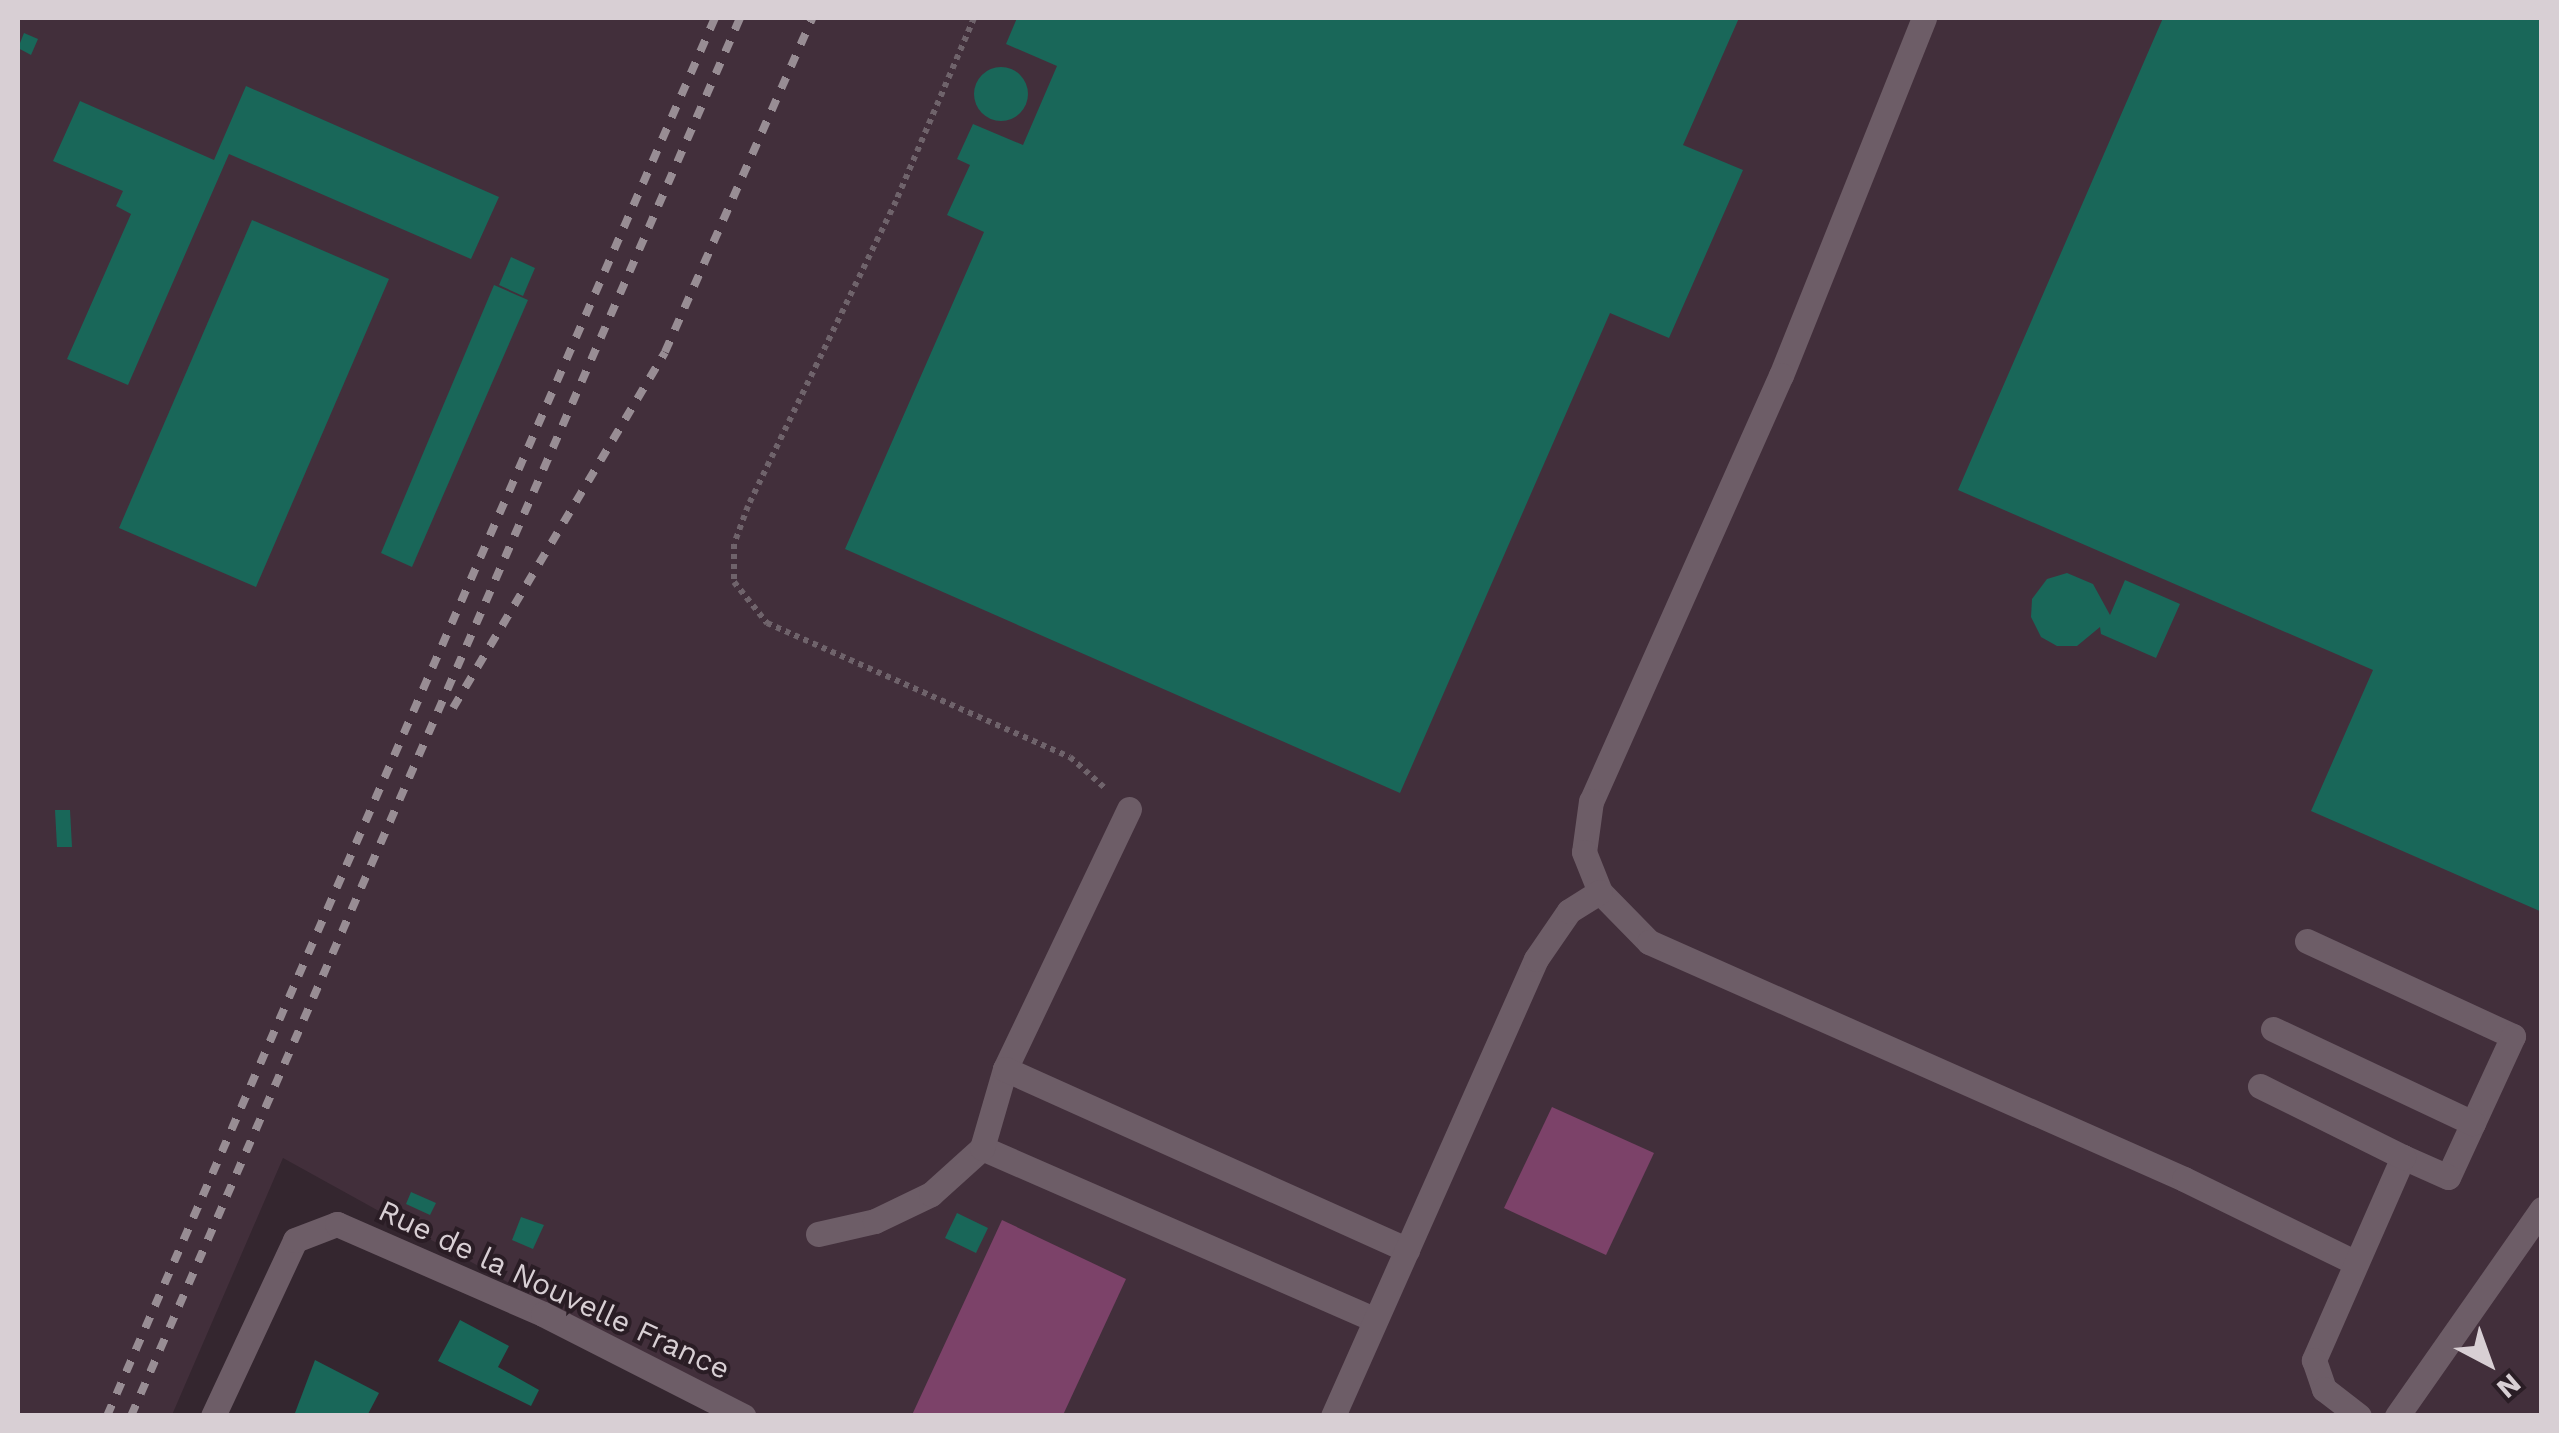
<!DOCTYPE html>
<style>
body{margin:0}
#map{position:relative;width:2559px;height:1433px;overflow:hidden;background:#34262f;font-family:"Work Sans",sans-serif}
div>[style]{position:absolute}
.built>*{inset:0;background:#422f3b}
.water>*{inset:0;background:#7c4269}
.building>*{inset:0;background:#196759}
.round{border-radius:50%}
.path>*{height:6px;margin-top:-3px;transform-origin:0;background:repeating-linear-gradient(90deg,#6f636b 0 5px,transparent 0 10px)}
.minor>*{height:25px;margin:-12.5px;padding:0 12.5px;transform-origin:12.5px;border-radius:12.5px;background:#6d5d67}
.rail>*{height:8px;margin-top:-4px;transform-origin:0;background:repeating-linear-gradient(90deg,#988d94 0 12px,transparent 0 24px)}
span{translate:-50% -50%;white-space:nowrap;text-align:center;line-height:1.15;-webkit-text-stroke:8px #2a1d25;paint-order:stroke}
.street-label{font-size:30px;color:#d8cfd4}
.frame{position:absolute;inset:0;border:20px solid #d8cfd4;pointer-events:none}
.north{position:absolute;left:2439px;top:1313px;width:100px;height:100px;-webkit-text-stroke:8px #2a1d25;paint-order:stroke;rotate:139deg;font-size:28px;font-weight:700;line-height:40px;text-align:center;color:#d8cfd4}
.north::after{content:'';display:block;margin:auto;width:35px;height:45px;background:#d8cfd4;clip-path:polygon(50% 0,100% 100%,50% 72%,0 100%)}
</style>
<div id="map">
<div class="built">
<div style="clip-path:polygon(18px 18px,2541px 18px,2541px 1415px,748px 1415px,283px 1158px,172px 1415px,18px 1415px)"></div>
</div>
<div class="water">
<div style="clip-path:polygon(1552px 1107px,1654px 1153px,1606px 1255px,1504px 1208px)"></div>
<div style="clip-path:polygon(1002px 1220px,1126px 1279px,1063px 1415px,912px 1415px)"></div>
</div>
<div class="building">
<div style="clip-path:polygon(1017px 18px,1739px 18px,1683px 145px,1743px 170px,1669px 338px,1610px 313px,1400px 793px,845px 549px,984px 232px,947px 215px,970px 165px,957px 159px,973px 124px,1023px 145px,1057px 66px,1006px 44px)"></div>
<div style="clip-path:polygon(2163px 18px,2542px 18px,2542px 912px,2311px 811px,2373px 670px,1958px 490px)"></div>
<div style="clip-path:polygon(24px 33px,38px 39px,31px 55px,18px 48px)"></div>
<div class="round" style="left:974px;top:67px;width:54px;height:54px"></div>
<div style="clip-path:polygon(246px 86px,499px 197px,471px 259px,229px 154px,128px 385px,67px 359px,131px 214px,116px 206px,123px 191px,53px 161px,80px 101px,214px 160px)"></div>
<div style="clip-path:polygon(252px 220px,389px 279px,256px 587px,119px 528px)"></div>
<div style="clip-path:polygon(511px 257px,535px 268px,523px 296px,499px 285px)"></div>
<div style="clip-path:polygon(494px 285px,528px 300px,412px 567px,381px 553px)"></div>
<div style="clip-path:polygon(2067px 573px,2093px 584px,2110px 615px,2125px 580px,2180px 604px,2156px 658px,2101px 634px,2100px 627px,2077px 646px,2057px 646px,2041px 637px,2031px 617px,2032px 599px,2047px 579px)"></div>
<div style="clip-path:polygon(55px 810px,70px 810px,72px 847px,57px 847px)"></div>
<div style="clip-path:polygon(411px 1192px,436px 1203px,430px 1215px,406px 1204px)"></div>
<div style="clip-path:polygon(957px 1213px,988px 1228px,976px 1253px,945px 1238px)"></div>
<div style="clip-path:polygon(521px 1217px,544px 1225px,533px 1249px,512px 1240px)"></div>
<div style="clip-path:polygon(460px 1320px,509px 1346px,498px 1367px,539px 1390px,531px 1406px,438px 1361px)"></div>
<div style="clip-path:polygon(315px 1360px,379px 1393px,367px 1416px,295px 1413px)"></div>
</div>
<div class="path">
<div style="left:974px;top:18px;width:199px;rotate:113.1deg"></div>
<div style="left:896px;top:201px;width:339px;rotate:115.9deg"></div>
<div style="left:748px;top:506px;width:40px;rotate:110.2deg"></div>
<div style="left:734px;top:544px;width:38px;rotate:90deg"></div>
<div style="left:734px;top:582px;width:53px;rotate:51.2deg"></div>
<div style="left:767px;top:623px;width:331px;rotate:23.9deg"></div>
<div style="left:1070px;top:757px;width:48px;rotate:41.6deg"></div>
</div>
<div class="minor">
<div style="left:1924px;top:18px;width:385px;rotate:111.8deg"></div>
<div style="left:1781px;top:375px;width:466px;rotate:114deg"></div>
<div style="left:1591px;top:801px;width:51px;rotate:97.8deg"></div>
<div style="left:1584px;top:852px;width:43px;rotate:68.2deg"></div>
<div style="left:1600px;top:892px;width:70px;rotate:45.6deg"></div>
<div style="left:1649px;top:942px;width:585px;rotate:23.89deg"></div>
<div style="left:2184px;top:1179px;width:191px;rotate:26deg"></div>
<div style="left:2307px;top:941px;width:227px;rotate:24.8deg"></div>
<div style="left:2513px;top:1036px;width:155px;rotate:114.7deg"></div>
<div style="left:2448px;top:1177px;width:49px;rotate:-156deg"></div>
<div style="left:2403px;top:1157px;width:222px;rotate:113.7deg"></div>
<div style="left:2314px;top:1360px;width:31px;rotate:71deg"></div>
<div style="left:2324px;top:1389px;width:44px;rotate:37.6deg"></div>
<div style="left:2273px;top:1029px;width:221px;rotate:25.2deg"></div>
<div style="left:1005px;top:1069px;width:288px;rotate:-64.5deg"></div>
<div style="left:2260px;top:1086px;width:160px;rotate:26.4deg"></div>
<div style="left:982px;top:1148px;width:429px;rotate:23.6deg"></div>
<div style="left:818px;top:1234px;width:58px;rotate:-12.8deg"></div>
<div style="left:875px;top:1221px;width:62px;rotate:-25.7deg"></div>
<div style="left:931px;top:1194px;width:69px;rotate:-42deg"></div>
<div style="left:982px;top:1148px;width:82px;rotate:-73.8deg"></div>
<div style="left:1005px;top:1069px;width:441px;rotate:24.2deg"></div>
<div style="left:213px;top:1416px;width:194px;rotate:-65deg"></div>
<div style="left:295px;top:1240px;width:45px;rotate:-20.9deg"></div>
<div style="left:337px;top:1224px;width:225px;rotate:23.6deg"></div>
<div style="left:543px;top:1314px;width:225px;rotate:27deg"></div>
<div style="left:1333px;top:1416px;width:500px;rotate:-66.05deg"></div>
<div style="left:1536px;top:959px;width:58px;rotate:-55.5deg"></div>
<div style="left:1569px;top:911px;width:36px;rotate:-32deg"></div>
<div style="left:2397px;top:1416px;width:253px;rotate:-55deg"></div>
</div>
<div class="rail">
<div style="left:453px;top:708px;width:414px;rotate:-59.2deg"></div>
<div style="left:665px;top:352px;width:365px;rotate:-66.2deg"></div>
<div style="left:107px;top:1416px;width:1524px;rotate:-66.5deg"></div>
<div style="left:131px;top:1416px;width:1525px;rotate:-66.46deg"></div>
</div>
<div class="street-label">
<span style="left:554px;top:1290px;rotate:25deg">Rue de la Nouvelle France</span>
</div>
<div class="frame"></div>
<div class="north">N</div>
</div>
